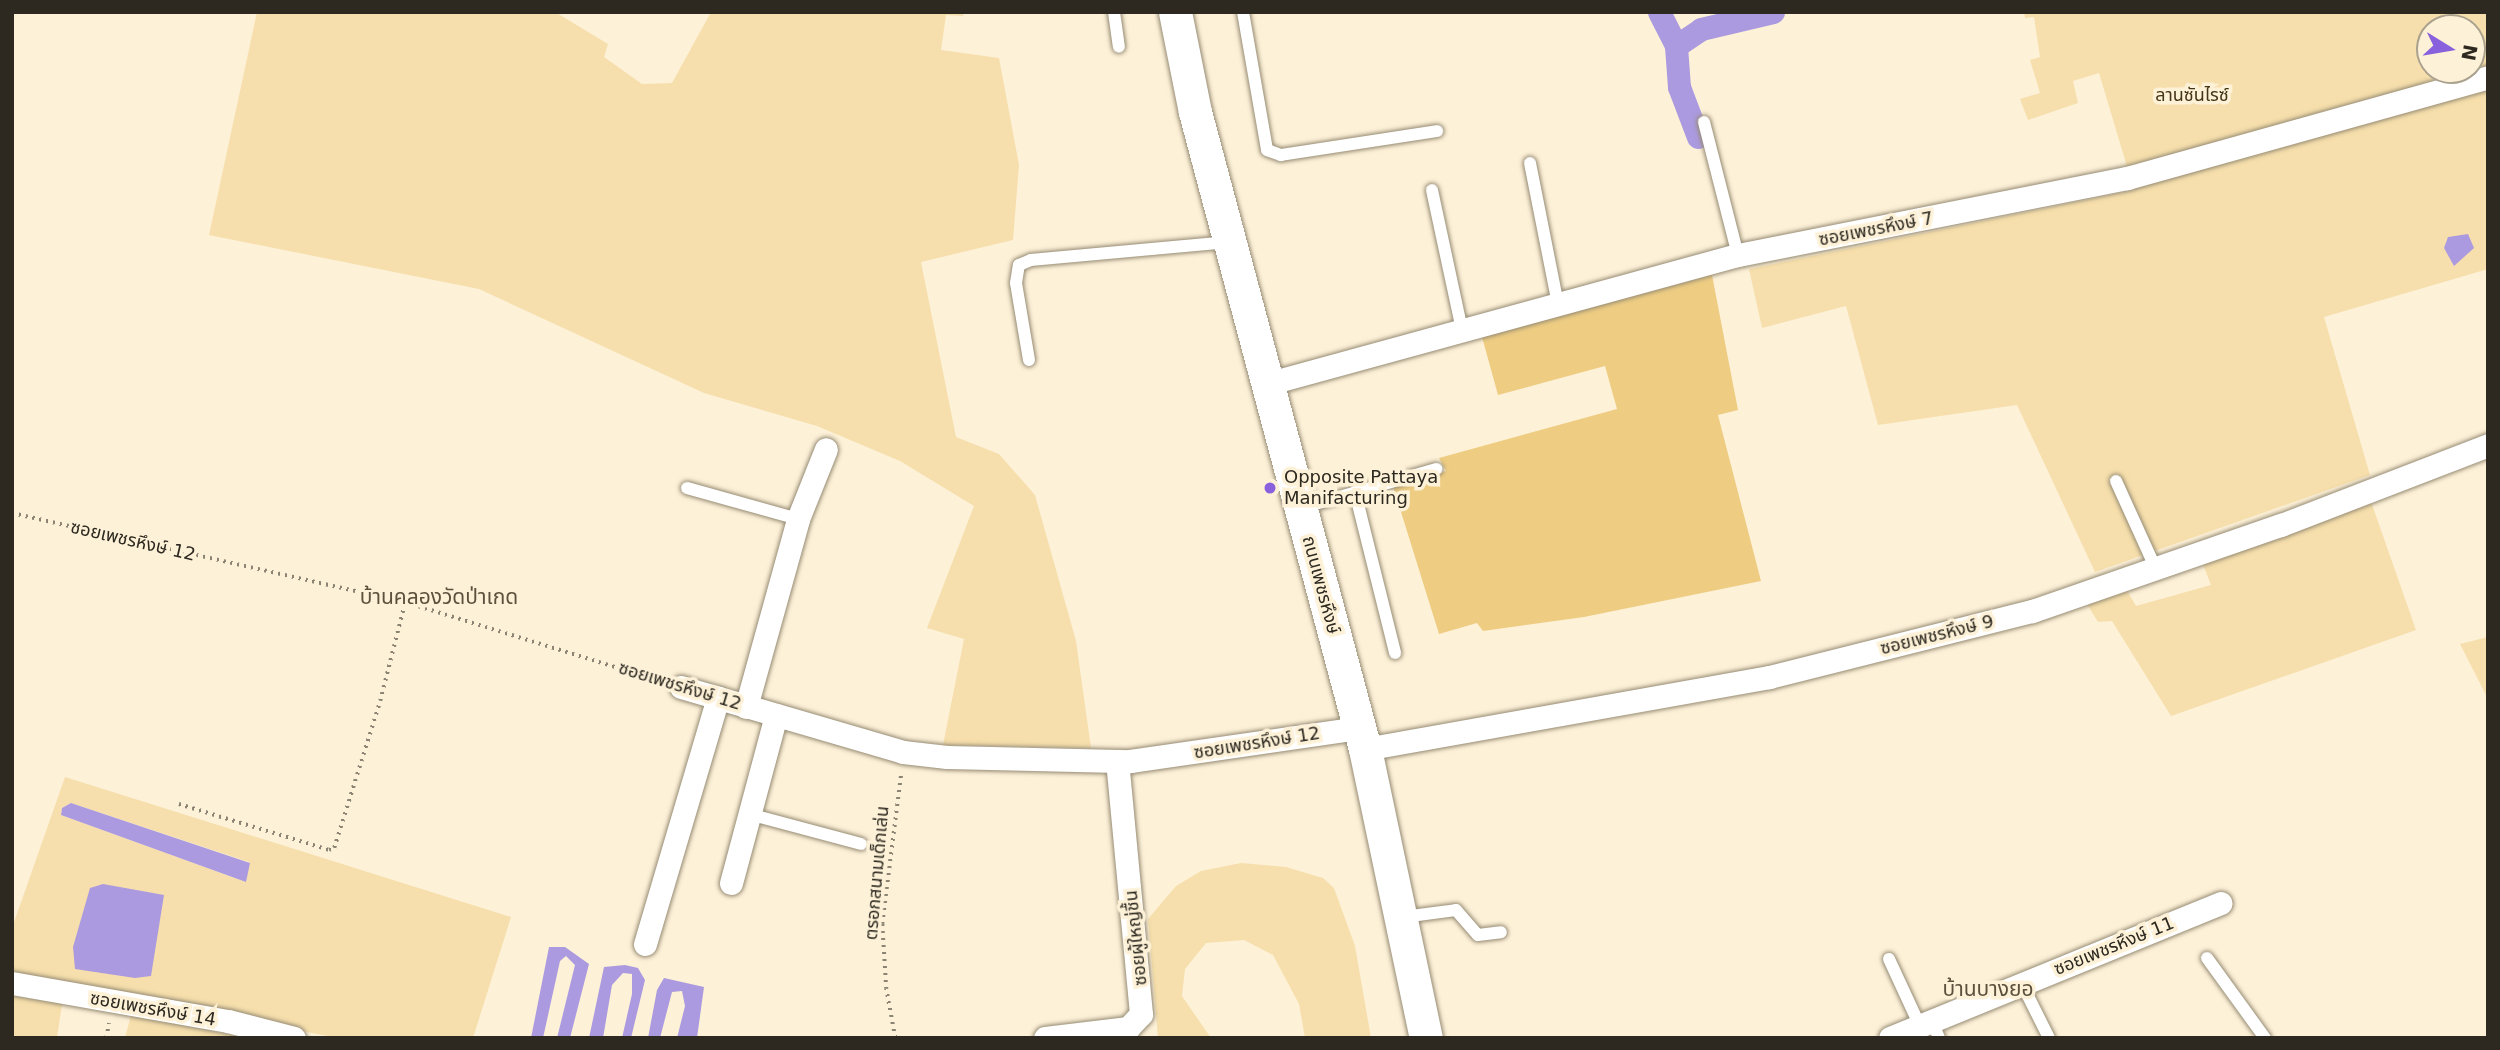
<!DOCTYPE html>
<meta charset="utf-8">
<style>
body{margin:0}
#map{position:relative;width:2500px;height:1050px;overflow:hidden;background:#fdf1d8;font-family:"DejaVu Sans","Noto Sans Thai",sans-serif}
div>[style]{position:absolute}
.green>*{inset:0;background:#f6dfac}
.water>*{inset:0;background:#ab9adf}
.canal>*{height:23px;margin:-11.5px;padding:0 11.5px;transform-origin:11.5px;border-radius:11.5px;background:#ab9adf}
.building>*{inset:0;background:#eecd83}
.path>*{height:3.5px;margin-top:-1.75px;transform-origin:0;background:repeating-linear-gradient(90deg,#8b8473 0 2px,transparent 0 7px)}
.roads{filter:drop-shadow(0 0 2px #968b74) drop-shadow(0 0 2px #968b74)}
.lane>*{height:12px;margin:-6px;padding:0 6px;transform-origin:6px;border-radius:6px;background:#fff}
.street>*{height:23px;margin:-11.5px;padding:0 11.5px;transform-origin:11.5px;border-radius:11.5px;background:#fff}
.secondary>*{height:33px;margin:-16.5px;padding:0 16.5px;transform-origin:16.5px;border-radius:16.5px;background:#fff}
.dots>*{width:19px;height:19px;translate:-50% -50%;box-sizing:border-box;border:4px solid #fdf1d8;border-radius:50%}
span{translate:-50% -50%;white-space:nowrap;text-align:center;line-height:1.15;-webkit-text-stroke:7px #fdf1d8;paint-order:stroke}
.park-label{font-size:18px;color:#433515}
.street-label{font-size:18px;color:#2d2920}
.poi-label{font-size:18px;color:#2d2920}
.left{translate:0 -50%;text-align:left}
.quarter-label{font-size:21px;color:#5b513c}
.frame{position:absolute;inset:0;border:14px solid #2d2920;pointer-events:none}
.north{position:absolute;left:2416px;top:14px;width:70px;height:70px;box-sizing:border-box;background:#fdf1d8;border:2px solid #aaa18e;border-radius:50%;rotate:101deg;font-size:19px;font-weight:700;line-height:28px;text-align:center;color:#2d2920}
.north::after{content:'';display:block;margin:auto;width:24px;height:32px;background:#8961dc;clip-path:polygon(50% 0,100% 100%,50% 72%,0 100%)}
</style>
<div id="map">
<div class="green">
<div style="clip-path:polygon(257px 12px,555px 12px,608px 44px,604px 57px,642px 84px,672px 83px,711px 12px,964px 12px,963px 16px,946px 15px,941px 50px,999px 58px,1019px 165px,1013px 240px,921px 262px,956px 437px,999px 454px,1035px 495px,1076px 641px,1091px 748px,943px 745px,964px 639px,927px 628px,974px 506px,900px 461px,817px 426px,704px 393px,479px 289px,209px 235px)"></div>
<div style="clip-path:polygon(evenodd,2024px 12px,2488px 12px,2488px 269px,2324px 317px,2370px 475px,2095px 572px,2017px 405px,1878px 425px,1846px 306px,1762px 328px,1749px 269px,2134px 190px,2099px 73px,2073px 81px,2078px 103px,2028px 120px,2020px 99px,2040px 93px,2030px 60px,2040px 57px,2034px 17px,2025px 18px,2024px 12px,2430px 28px,2472px 28px,2472px 70px,2430px 70px,2430px 28px)"></div>
<div style="clip-path:polygon(2369px 496px,2416px 630px,2171px 716px,2112px 621px,2098px 622px,2084px 599px,2125px 587px,2136px 606px,2211px 585px,2202px 562px)"></div>
<div style="clip-path:polygon(2488px 637px,2488px 699px,2460px 644px)"></div>
<div style="clip-path:polygon(evenodd,65px 777px,511px 917px,473px 1038px,337px 1038px,12px 972px,12px 928px,65px 777px,71px 803px,249px 862px,246px 882px,61px 815px,62px 808px,71px 803px)"></div>
<div style="clip-path:polygon(1241px 863px,1286px 867px,1323px 878px,1334px 888px,1355px 946px,1371px 1038px,1305px 1038px,1299px 1004px,1273px 955px,1244px 940px,1206px 943px,1185px 969px,1182px 996px,1211px 1038px,1158px 1038px,1148px 919px,1176px 886px,1201px 871px)"></div>
<div style="clip-path:polygon(12px 996px,62px 1004px,57px 1038px,12px 1038px)"></div>
<div style="clip-path:polygon(131px 1015px,245px 1038px,125px 1038px)"></div>
</div>
<div class="water">
<div style="clip-path:polygon(2468px 234px,2474px 248px,2454px 266px,2444px 248px,2448px 237px)"></div>
<div style="clip-path:polygon(71px 803px,250px 863px,246px 882px,61px 815px,62px 808px)"></div>
<div style="clip-path:polygon(103px 884px,164px 895px,151px 976px,135px 978px,75px 969px,73px 947px,90px 888px)"></div>
<div style="clip-path:polygon(549px 947px,565px 947px,589px 964px,570px 1038px,557px 1038px,575px 965px,566px 956px,560px 961px,543px 1038px,531px 1038px)"></div>
<div style="clip-path:polygon(625px 965px,638px 968px,645px 980px,631px 1038px,622px 1038px,632px 994px,632px 974px,623px 973px,612px 985px,603px 1038px,589px 1038px,604px 967px)"></div>
<div style="clip-path:polygon(664px 978px,704px 987px,697px 1038px,677px 1038px,685px 1006px,682px 991px,672px 992px,660px 1038px,648px 1038px,657px 990px)"></div>
</div>
<div class="canal">
<div style="left:1659px;top:12px;width:38px;rotate:63deg"></div>
<div style="left:1698px;top:137px;width:53px;rotate:-110.8deg"></div>
<div style="left:1679px;top:87px;width:41px;rotate:-94.2deg"></div>
<div style="left:1676px;top:46px;width:30px;rotate:-34deg"></div>
<div style="left:1701px;top:29px;width:74px;rotate:-13.3deg"></div>
</div>
<div class="building">
<div style="clip-path:polygon(1712px 275px,1738px 410px,1718px 415px,1761px 581px,1584px 617px,1483px 631px,1477px 623px,1439px 634px,1392px 483px,1446px 471px,1439px 458px,1617px 409px,1605px 366px,1498px 395px,1482px 337px)"></div>
</div>
<div class="path">
<div style="left:12px;top:513px;width:403px;rotate:12.8deg"></div>
<div style="left:405px;top:602px;width:267px;rotate:17.2deg"></div>
<div style="left:179px;top:804px;width:157px;rotate:17deg"></div>
<div style="left:329px;top:850px;width:5px;rotate:-22deg"></div>
<div style="left:334px;top:848px;width:154px;rotate:-72.6deg"></div>
<div style="left:380px;top:701px;width:102px;rotate:-75.8deg"></div>
<div style="left:106px;top:1038px;width:15px;rotate:-79deg"></div>
<div style="left:895px;top:1038px;width:50px;rotate:-100.4deg"></div>
<div style="left:886px;top:989px;width:65px;rotate:-93.5deg"></div>
<div style="left:882px;top:924px;width:152px;rotate:-82.8deg"></div>
</div>
<div class="roads">
<div class="lane">
<div style="left:1114px;top:12px;width:35px;rotate:82deg"></div>
<div style="left:1243px;top:12px;width:140px;rotate:80.1deg"></div>
<div style="left:1267px;top:150px;width:15px;rotate:20deg"></div>
<div style="left:1281px;top:155px;width:158px;rotate:-8.7deg"></div>
<div style="left:1704px;top:122px;width:137px;rotate:75.7deg"></div>
<div style="left:1530px;top:163px;width:144px;rotate:78.8deg"></div>
<div style="left:1432px;top:190px;width:143px;rotate:77.9deg"></div>
<div style="left:1029px;top:360px;width:78px;rotate:-99.6deg"></div>
<div style="left:1016px;top:283px;width:18px;rotate:-81deg"></div>
<div style="left:1019px;top:265px;width:13px;rotate:-23deg"></div>
<div style="left:1031px;top:260px;width:198px;rotate:-5.2deg"></div>
<div style="left:2116px;top:481px;width:97px;rotate:65.6deg"></div>
<div style="left:687px;top:488px;width:115px;rotate:15.6deg"></div>
<div style="left:1355px;top:492px;width:166px;rotate:76deg"></div>
<div style="left:1301px;top:508px;width:141px;rotate:-16.1deg"></div>
<div style="left:749px;top:814px;width:116px;rotate:15deg"></div>
<div style="left:1403px;top:917px;width:53px;rotate:-7.5deg"></div>
<div style="left:1456px;top:910px;width:33px;rotate:49deg"></div>
<div style="left:1478px;top:935px;width:23px;rotate:-7deg"></div>
<div style="left:2207px;top:958px;width:99px;rotate:54.1deg"></div>
<div style="left:1889px;top:959px;width:72px;rotate:65.2deg"></div>
<div style="left:2021px;top:982px;width:63px;rotate:63.4deg"></div>
<div style="left:1931px;top:1019px;width:21px;rotate:67deg"></div>
</div>
<div class="street">
<div style="left:1266px;top:384px;width:489px;rotate:-15.3deg"></div>
<div style="left:1738px;top:255px;width:397px;rotate:-11.2deg"></div>
<div style="left:2127px;top:178px;width:375px;rotate:-15.6deg"></div>
<div style="left:681px;top:687px;width:231px;rotate:16.3deg"></div>
<div style="left:903px;top:752px;width:44px;rotate:6.5deg"></div>
<div style="left:947px;top:757px;width:183px;rotate:1.3deg"></div>
<div style="left:1130px;top:761px;width:230px;rotate:-8.2deg"></div>
<div style="left:746px;top:707px;width:195px;rotate:-74.5deg"></div>
<div style="left:798px;top:519px;width:75px;rotate:-68.2deg"></div>
<div style="left:1365px;top:749px;width:410px;rotate:-10.1deg"></div>
<div style="left:1769px;top:677px;width:271px;rotate:-14.1deg"></div>
<div style="left:2032px;top:611px;width:263px;rotate:-19.1deg"></div>
<div style="left:2281px;top:525px;width:222px;rotate:-21.1deg"></div>
<div style="left:731px;top:883px;width:174px;rotate:-75deg"></div>
<div style="left:645px;top:944px;width:257px;rotate:-73.5deg"></div>
<div style="left:12px;top:983px;width:219px;rotate:10deg"></div>
<div style="left:228px;top:1021px;width:68px;rotate:14.4deg"></div>
<div style="left:1045px;top:1038px;width:84px;rotate:-6.9deg"></div>
<div style="left:1128px;top:1028px;width:19px;rotate:-47deg"></div>
<div style="left:1141px;top:1014px;width:254px;rotate:-95.4deg"></div>
<div style="left:1890px;top:1038px;width:357px;rotate:-22.2deg"></div>
</div>
<div class="secondary">
<div style="left:1175px;top:12px;width:102px;rotate:78.7deg"></div>
<div style="left:1195px;top:112px;width:659px;rotate:75.06deg"></div>
<div style="left:1365px;top:749px;width:295px;rotate:78.1deg"></div>
</div>
</div>
<div class="dots">
<div style="left:1270px;top:488px;background:#8961dc"></div>
</div>
<div class="park-label">
<span style="left:2192px;top:95px">ลานซันไรซ์</span>
</div>
<div class="street-label">
<span style="left:1876px;top:229px;rotate:-11deg">ซอยเพชรหึงษ์ 7</span>
<span style="left:133px;top:541px;rotate:13deg">ซอยเพชรหึงษ์ 12</span>
<span style="left:1321px;top:585px;rotate:75deg">ถนนเพชรหึงษ์</span>
<span style="left:1937px;top:635px;rotate:-14deg">ซอยเพชรหึงษ์ 9</span>
<span style="left:680px;top:686px;rotate:17deg">ซอยเพชรหึงษ์ 12</span>
<span style="left:1257px;top:743px;rotate:-9deg">ซอยเพชรหึงษ์ 12</span>
<span style="left:877px;top:873px;rotate:-85deg">ตรอกสนามเด็กเล่น</span>
<span style="left:1136px;top:938px;rotate:-96deg">ซอยผู้ใหญ่ชื้น</span>
<span style="left:2114px;top:946px;rotate:-22deg">ซอยเพชรหึงษ์ 11</span>
<span style="left:153px;top:1009px;rotate:10deg">ซอยเพชรหึงษ์ 14</span>
</div>
<div class="poi-label">
<span class="left" style="left:1284px;top:488px">Opposite Pattaya<br>Manifacturing</span>
</div>
<div class="quarter-label">
<span style="left:439px;top:597px">บ้านคลองวัดป่าเกด</span>
<span style="left:1988px;top:989px">บ้านบางยอ</span>
</div>
<div class="frame"></div>
<div class="north">N</div>
</div>
